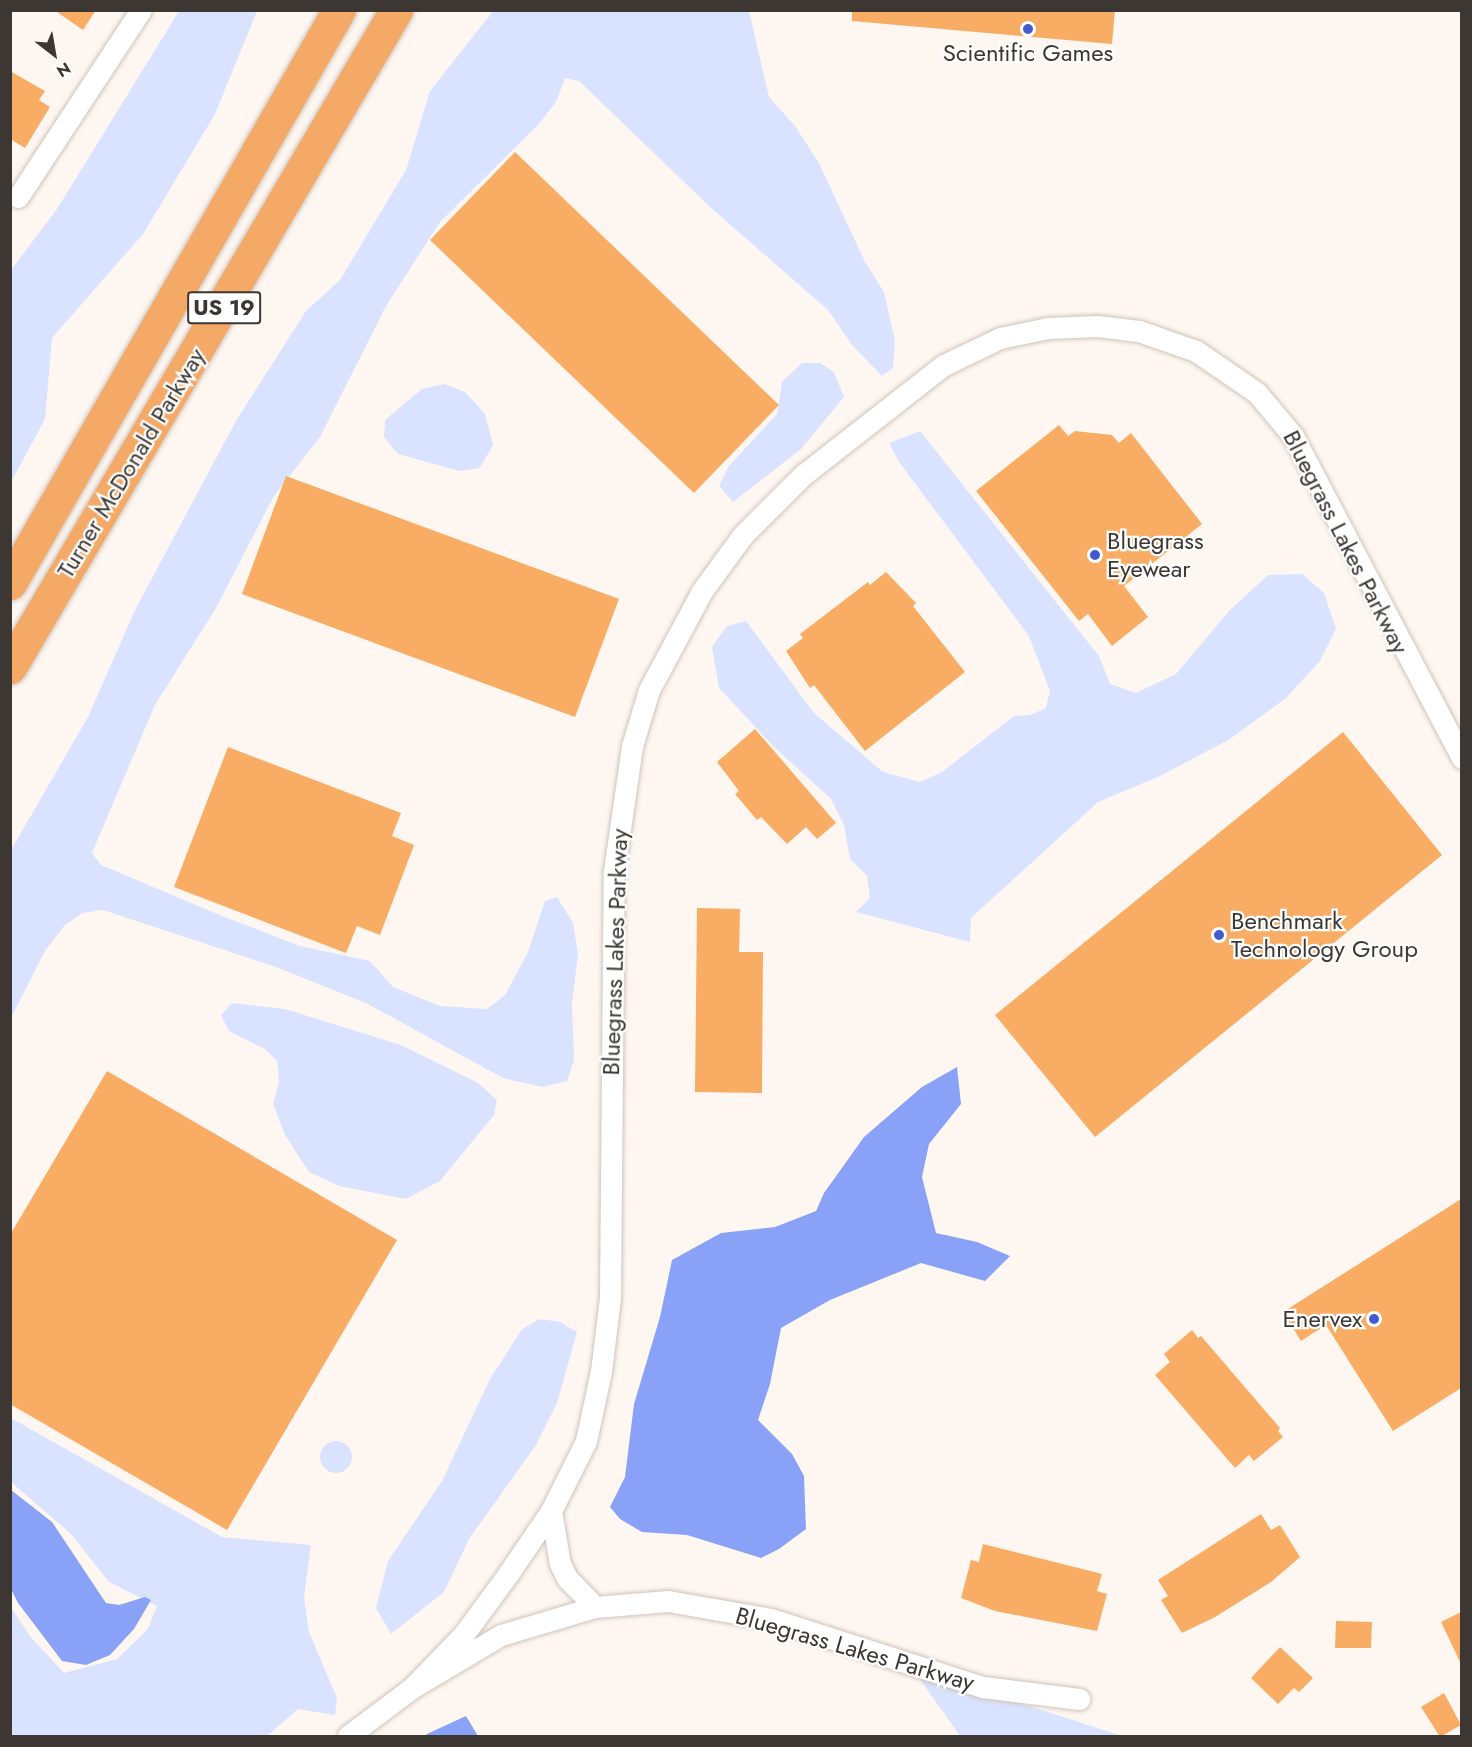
<!DOCTYPE html>
<style>
body{margin:0}
#map{position:relative;width:1472px;height:1747px;overflow:hidden;background:#fef7f1;font-family:Jost,sans-serif}
div>[style]{position:absolute}
.green>*{inset:0;background:#d9e3ff}
.round{border-radius:50%}
.water>*{inset:0;background:#89a2f7}
.building>*{inset:0;background:#f9ac64}
.roads{filter:drop-shadow(0 0 2px #cfc4bb) drop-shadow(0 0 2px #cfc4bb)}
.street>*{height:21px;margin:-10.5px;padding:0 10.5px;transform-origin:10.5px;border-radius:10.5px;background:#fff}
.highway>*{height:33px;margin:-16.5px;padding:0 16.5px;transform-origin:16.5px;border-radius:16.5px;background:#f4aa66}
.dots>*{width:16px;height:16px;translate:-50% -50%;box-sizing:border-box;border:3px solid #fff;border-radius:50%}
span{translate:-50% -50%;white-space:nowrap;text-align:center;line-height:1.15;-webkit-text-stroke:4.5px #fff;paint-order:stroke}
.shield-label span{padding:2px 4px;background:#fff;border:2px solid;border-radius:4px;-webkit-text-stroke-width:0}
.shield-label{font-size:22px;color:#3c3733;font-weight:700}
.poi-label{font-size:24px;color:#3c3733}
.left{translate:0 -50%;text-align:left}
.right{translate:-100% -50%;text-align:right}
.street-label{font-size:24px;color:#3c3733}
.frame{position:absolute;inset:0;border:12px solid #3c3733;pointer-events:none}
.north{position:absolute;left:24px;top:24px;width:60px;height:60px;-webkit-text-stroke:4px #fff;paint-order:stroke;rotate:149deg;font-size:16px;font-weight:700;line-height:24px;text-align:center;color:#3c3733}
.north::after{content:'';display:block;margin:auto;width:21px;height:27px;background:#3c3733;clip-path:polygon(50% 0,100% 100%,50% 72%,0 100%)}
</style>
<div id="map">
<div class="green">
<div style="clip-path:polygon(179px 11px,257px 11px,215px 114px,143px 234px,52px 338px,45px 419px,11px 482px,11px 270px,57px 209px)"></div>
<div style="clip-path:polygon(493px 11px,749px 11px,769px 97px,795px 126px,819px 163px,865px 262px,884px 292px,895px 341px,893px 368px,882px 376px,852px 345px,828px 310px,710px 207px,579px 81px,565px 78px,556px 102px,538px 125px,440px 222px,386px 306px,320px 437px,274px 496px,216px 608px,155px 705px,92px 853px,101px 865px,222px 916px,300px 946px,370px 961px,393px 987px,440px 1006px,487px 1009px,505px 995px,528px 952px,545px 901px,557px 897px,573px 923px,578px 954px,572px 1002px,574px 1060px,567px 1081px,542px 1087px,503px 1078px,366px 1003px,276px 967px,103px 910px,82px 913px,64px 926px,45px 951px,11px 1018px,11px 850px,88px 717px,135px 610px,237px 419px,306px 311px,340px 280px,406px 170px,430px 91px)"></div>
<div style="clip-path:polygon(802px 363px,820px 363px,834px 372px,844px 397px,801px 449px,733px 502px,719px 486px,728px 467px,777px 414px,782px 382px)"></div>
<div style="clip-path:polygon(444px 384px,465px 392px,485px 414px,493px 445px,480px 468px,460px 471px,398px 454px,384px 437px,385px 420px,422px 389px)"></div>
<div style="clip-path:polygon(920px 431px,1099px 656px,1110px 684px,1136px 693px,1176px 674px,1230px 610px,1268px 575px,1302px 574px,1324px 593px,1336px 629px,1320px 661px,1286px 698px,1230px 739px,1160px 776px,1098px 802px,971px 918px,970px 942px,856px 912px,870px 898px,867px 876px,850px 859px,844px 825px,831px 799px,774px 747px,719px 688px,712px 647px,727px 626px,746px 621px,814px 713px,883px 772px,920px 782px,942px 772px,1014px 716px,1030px 715px,1046px 708px,1050px 691px,1029px 636px,899px 462px,889px 443px)"></div>
<div style="clip-path:polygon(232px 1003px,285px 1009px,401px 1045px,478px 1083px,497px 1100px,494px 1115px,440px 1181px,406px 1199px,339px 1186px,309px 1172px,285px 1135px,273px 1104px,279px 1082px,277px 1061px,265px 1049px,229px 1031px,221px 1015px)"></div>
<div style="clip-path:polygon(540px 1319px,560px 1322px,577px 1332px,557px 1403px,536px 1445px,469px 1539px,444px 1592px,391px 1634px,376px 1608px,388px 1561px,442px 1481px,490px 1379px,522px 1329px)"></div>
<div style="clip-path:polygon(11px 1418px,222px 1537px,311px 1545px,304px 1597px,309px 1632px,337px 1698px,335px 1715px,298px 1709px,267px 1736px,11px 1736px,10px 1606px,30px 1636px,64px 1673px,117px 1659px,148px 1629px,157px 1606px,109px 1582px,71px 1534px,11px 1482px)"></div>
<div class="round" style="left:320px;top:1441px;width:32px;height:32px"></div>
<div style="clip-path:polygon(912px 1668px,1122px 1736px,960px 1736px)"></div>
</div>
<div class="water">
<div style="clip-path:polygon(957px 1067px,961px 1104px,929px 1144px,922px 1177px,936px 1233px,977px 1242px,1010px 1256px,985px 1281px,921px 1263px,830px 1300px,781px 1328px,770px 1384px,758px 1420px,792px 1454px,804px 1476px,806px 1529px,779px 1549px,761px 1558px,687px 1535px,642px 1532px,620px 1519px,610px 1507px,625px 1477px,634px 1404px,660px 1317px,672px 1260px,721px 1233px,775px 1227px,816px 1211px,824px 1193px,864px 1137px,922px 1087px)"></div>
<div style="clip-path:polygon(11px 1490px,52px 1522px,106px 1603px,119px 1605px,145px 1597px,151px 1600px,134px 1629px,110px 1655px,86px 1665px,62px 1661px,18px 1603px,11px 1589px)"></div>
<div style="clip-path:polygon(466px 1716px,478px 1736px,424px 1736px,429px 1733px)"></div>
</div>
<div class="building">
<div style="clip-path:polygon(54px 10px,96px 10px,83px 30px)"></div>
<div style="clip-path:polygon(852px 10px,1115px 10px,1112px 44px,852px 21px)"></div>
<div style="clip-path:polygon(10px 71px,45px 91px,39px 100px,50px 107px,25px 148px,10px 139px)"></div>
<div style="clip-path:polygon(515px 152px,779px 405px,694px 493px,430px 240px)"></div>
<div style="clip-path:polygon(1059px 425px,1068px 436px,1075px 431px,1112px 435px,1119px 443px,1131px 433px,1202px 524px,1124px 586px,1148px 617px,1112px 646px,1088px 614px,1079px 621px,976px 491px)"></div>
<div style="clip-path:polygon(286px 476px,619px 599px,575px 717px,242px 594px)"></div>
<div style="clip-path:polygon(886px 572px,916px 603px,913px 606px,965px 672px,865px 751px,814px 685px,810px 688px,786px 651px,803px 638px,800px 634px,868px 582px,870px 585px)"></div>
<div style="clip-path:polygon(755px 729px,836px 823px,817px 839px,806px 827px,787px 844px,761px 817px,757px 820px,735px 794px,739px 791px,717px 762px)"></div>
<div style="clip-path:polygon(1343px 732px,1442px 855px,1095px 1137px,995px 1015px)"></div>
<div style="clip-path:polygon(228px 747px,401px 813px,392px 836px,414px 845px,380px 935px,357px 926px,346px 953px,174px 887px)"></div>
<div style="clip-path:polygon(697px 908px,740px 909px,739px 952px,763px 952px,762px 1093px,695px 1092px)"></div>
<div style="clip-path:polygon(107px 1071px,397px 1240px,227px 1530px,10px 1404px,10px 1235px)"></div>
<div style="clip-path:polygon(1461px 1199px,1461px 1388px,1393px 1431px,1326px 1325px,1301px 1341px,1283px 1312px)"></div>
<div style="clip-path:polygon(1192px 1330px,1198px 1338px,1201px 1336px,1280px 1428px,1278px 1431px,1283px 1437px,1254px 1461px,1249px 1455px,1235px 1468px,1155px 1375px,1170px 1362px,1164px 1354px)"></div>
<div style="clip-path:polygon(1261px 1514px,1271px 1530px,1280px 1525px,1300px 1557px,1271px 1582px,1215px 1617px,1182px 1633px,1161px 1600px,1168px 1596px,1158px 1580px)"></div>
<div style="clip-path:polygon(983px 1544px,1102px 1574px,1097px 1591px,1107px 1594px,1097px 1631px,995px 1611px,961px 1598px,971px 1560px,979px 1562px)"></div>
<div style="clip-path:polygon(1461px 1612px,1461px 1664px,1441px 1622px)"></div>
<div style="clip-path:polygon(1336px 1621px,1372px 1622px,1371px 1648px,1335px 1648px)"></div>
<div style="clip-path:polygon(1280px 1647px,1313px 1678px,1299px 1692px,1294px 1688px,1278px 1704px,1251px 1678px)"></div>
<div style="clip-path:polygon(1444px 1693px,1461px 1725px,1440px 1737px,1421px 1707px)"></div>
</div>
<div class="roads">
<div class="street">
<div style="left:18px;top:197px;width:224px;rotate:-56.7deg"></div>
<div style="left:551px;top:1511px;width:54px;rotate:80.4deg"></div>
<div style="left:560px;top:1564px;width:16px;rotate:63deg"></div>
<div style="left:567px;top:1578px;width:40px;rotate:46deg"></div>
<div style="left:412px;top:1688px;width:75px;rotate:-46.1deg"></div>
<div style="left:464px;top:1634px;width:74px;rotate:-53.7deg"></div>
<div style="left:508px;top:1574px;width:76px;rotate:-55.7deg"></div>
<div style="left:551px;top:1511px;width:78px;rotate:-63.4deg"></div>
<div style="left:586px;top:1441px;width:72px;rotate:-77.9deg"></div>
<div style="left:601px;top:1371px;width:74px;rotate:-83deg"></div>
<div style="left:610px;top:1298px;width:427px;rotate:-89.5deg"></div>
<div style="left:614px;top:871px;width:126px;rotate:-81.8deg"></div>
<div style="left:632px;top:746px;width:59px;rotate:-73.1deg"></div>
<div style="left:649px;top:690px;width:112px;rotate:-61.8deg"></div>
<div style="left:702px;top:591px;width:69px;rotate:-53.8deg"></div>
<div style="left:743px;top:535px;width:85px;rotate:-45deg"></div>
<div style="left:803px;top:475px;width:179px;rotate:-38deg"></div>
<div style="left:944px;top:365px;width:62px;rotate:-25.7deg"></div>
<div style="left:1000px;top:338px;width:49px;rotate:-11.8deg"></div>
<div style="left:1048px;top:328px;width:49px;rotate:-2.3deg"></div>
<div style="left:1097px;top:326px;width:42px;rotate:6.8deg"></div>
<div style="left:1139px;top:331px;width:60px;rotate:19.3deg"></div>
<div style="left:1196px;top:351px;width:74px;rotate:34.5deg"></div>
<div style="left:1257px;top:393px;width:56px;rotate:50.1deg"></div>
<div style="left:1293px;top:436px;width:364px;rotate:62.3deg"></div>
<div style="left:348px;top:1736px;width:80px;rotate:-36.9deg"></div>
<div style="left:412px;top:1688px;width:104px;rotate:-30.8deg"></div>
<div style="left:501px;top:1635px;width:98px;rotate:-16.6deg"></div>
<div style="left:595px;top:1607px;width:73px;rotate:-4.7deg"></div>
<div style="left:668px;top:1601px;width:105px;rotate:9.9deg"></div>
<div style="left:771px;top:1619px;width:223px;rotate:17.8deg"></div>
<div style="left:983px;top:1687px;width:97px;rotate:7.1deg"></div>
</div>
<div class="highway">
<div style="left:10px;top:583px;width:661px;rotate:-60.14deg"></div>
<div style="left:10px;top:667px;width:762px;rotate:-59.56deg"></div>
</div>
</div>
<div class="dots">
<div style="left:1028px;top:29px;background:#435ace"></div>
<div style="left:1095px;top:555px;background:#435ace"></div>
<div style="left:1219px;top:935px;background:#435ace"></div>
<div style="left:1374px;top:1319px;background:#435ace"></div>
</div>
<div class="shield-label">
<span style="left:224px;top:308px">US 19</span>
</div>
<div class="poi-label">
<span style="left:1028px;top:53px">Scientific Games</span>
<span class="left" style="left:1107px;top:555px">Bluegrass<br>Eyewear</span>
<span class="left" style="left:1231px;top:935px">Benchmark<br>Technology Group</span>
<span class="right" style="left:1362px;top:1319px">Enervex</span>
</div>
<div class="street-label">
<span style="left:131px;top:463px;rotate:-59deg">Turner McDonald Parkway</span>
<span style="left:1346px;top:542px;rotate:63deg">Bluegrass Lakes Parkway</span>
<span style="left:615px;top:952px;rotate:-88deg">Bluegrass Lakes Parkway</span>
<span style="left:855px;top:1649px;rotate:16deg">Bluegrass Lakes Parkway</span>
</div>
<div class="frame"></div>
<div class="north">N</div>
</div>
